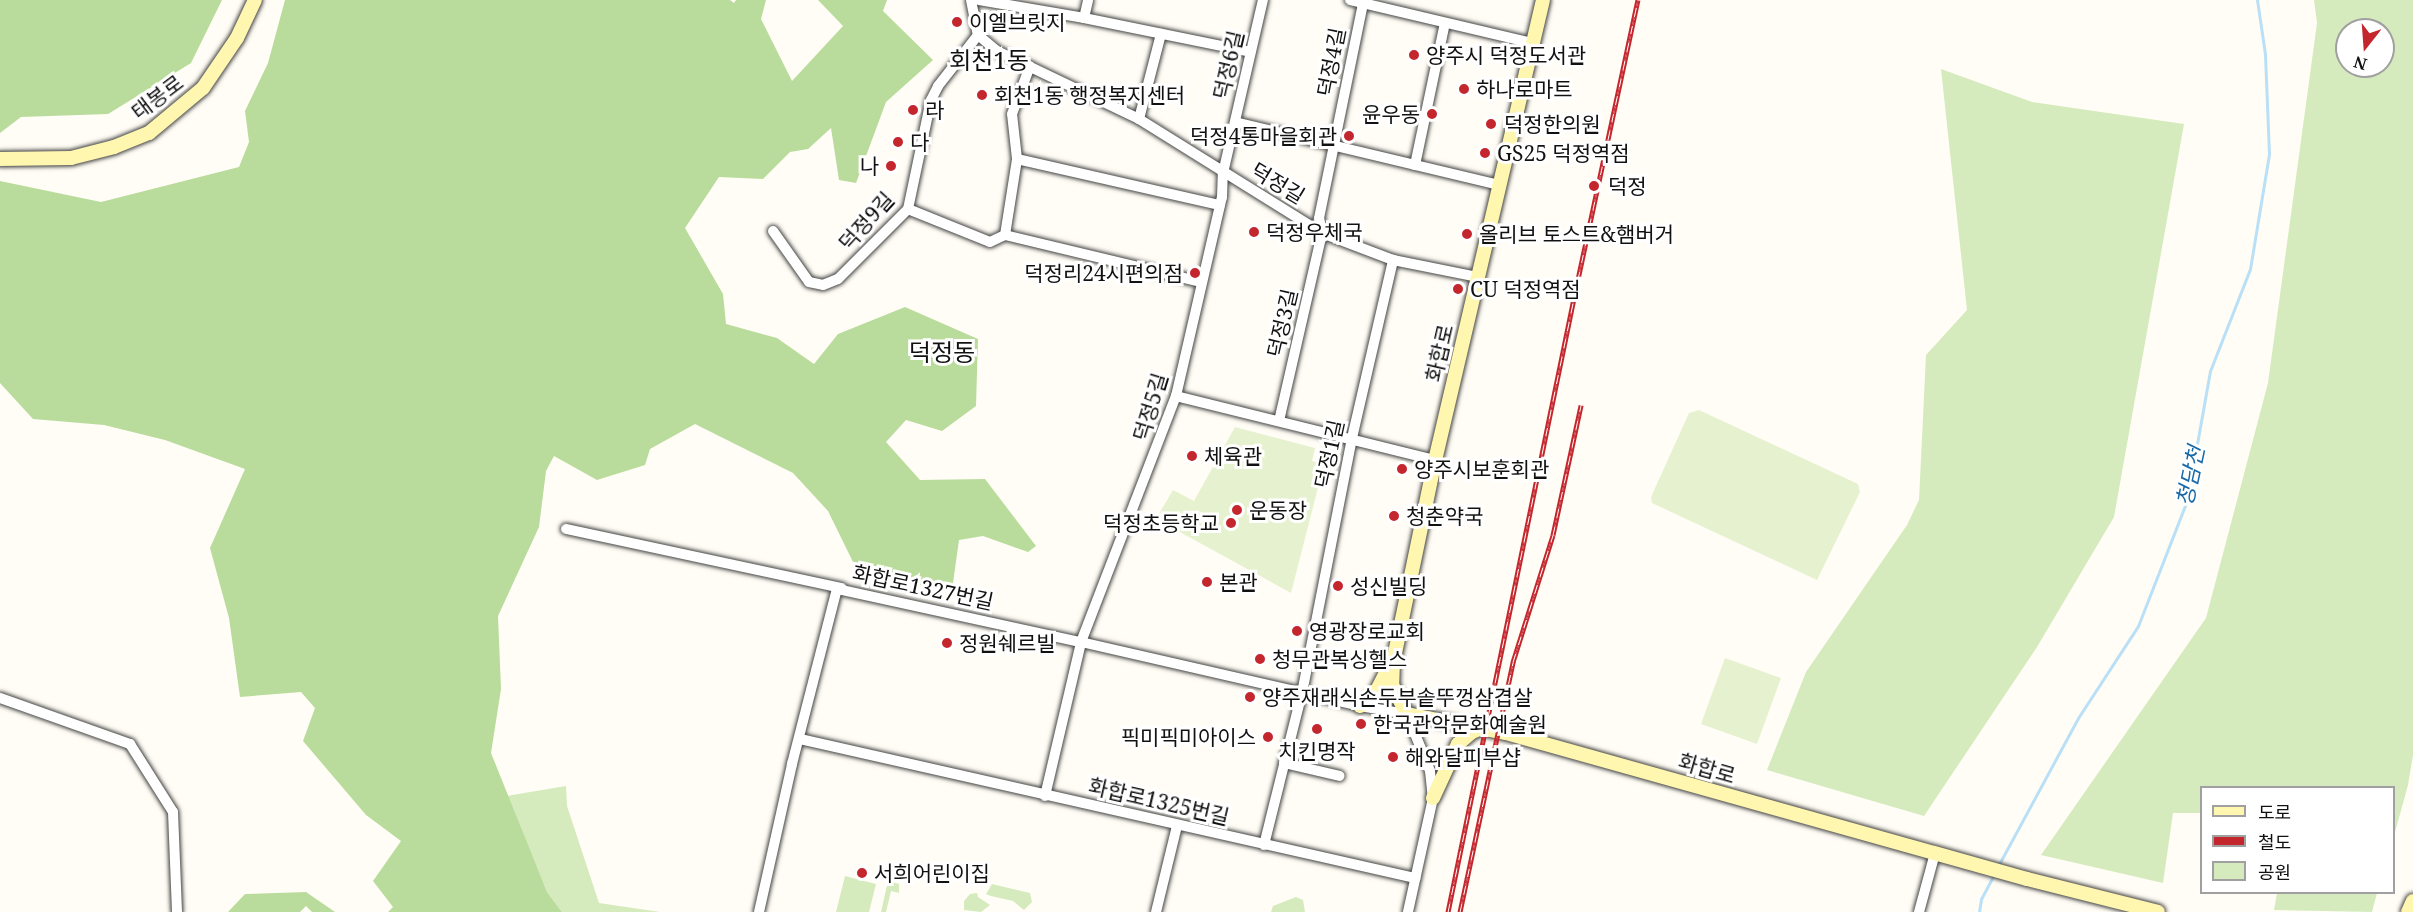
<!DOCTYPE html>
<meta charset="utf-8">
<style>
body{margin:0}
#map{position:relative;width:2413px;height:912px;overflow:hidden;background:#fffdf5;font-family:"Noto Serif","Noto Sans KR",serif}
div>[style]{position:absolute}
.green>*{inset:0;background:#d5ebbd}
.forest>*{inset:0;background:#b9dc9c}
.pitch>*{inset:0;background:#e6f2cf}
.stream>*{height:3px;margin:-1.5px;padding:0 1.5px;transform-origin:1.5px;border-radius:1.5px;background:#b9e0f7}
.roads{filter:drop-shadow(0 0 2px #444) drop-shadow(0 0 2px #444)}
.street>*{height:10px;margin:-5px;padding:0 5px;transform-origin:5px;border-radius:5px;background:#fff}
.secondary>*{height:14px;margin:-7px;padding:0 7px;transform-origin:7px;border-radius:7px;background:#fff6b0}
.rail>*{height:5px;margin-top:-2.5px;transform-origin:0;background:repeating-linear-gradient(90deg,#fff 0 9px,#c4262e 0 18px);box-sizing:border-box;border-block:2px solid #c4262e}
.dots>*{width:16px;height:16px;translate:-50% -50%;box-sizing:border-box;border:3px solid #fff;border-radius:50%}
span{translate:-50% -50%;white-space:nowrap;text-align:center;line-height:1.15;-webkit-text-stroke:6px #fff;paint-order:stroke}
.poi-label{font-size:21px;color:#111}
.left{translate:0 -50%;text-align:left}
.right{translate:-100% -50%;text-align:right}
.street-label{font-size:21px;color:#111}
.water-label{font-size:22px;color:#1768a6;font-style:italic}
.quarter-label{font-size:24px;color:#111}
.legend{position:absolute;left:2200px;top:786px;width:195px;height:108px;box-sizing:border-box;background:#fff;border:2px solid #a0a0a0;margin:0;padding:8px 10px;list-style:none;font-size:18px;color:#111}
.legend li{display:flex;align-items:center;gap:12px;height:30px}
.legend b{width:30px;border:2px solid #a0a0a0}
.north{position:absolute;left:2335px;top:18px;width:60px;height:60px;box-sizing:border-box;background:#fff;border:2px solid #a0a0a0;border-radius:50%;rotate:197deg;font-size:16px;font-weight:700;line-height:24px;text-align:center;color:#111}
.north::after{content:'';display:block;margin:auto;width:21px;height:27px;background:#c4262e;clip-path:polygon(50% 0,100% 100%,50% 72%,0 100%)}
</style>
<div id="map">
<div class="green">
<div style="clip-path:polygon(evenodd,2314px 0,2413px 0,2413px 755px,2408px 785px,2394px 836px,2394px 788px,2202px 788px,2201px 813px,2173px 813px,2163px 883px,2041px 855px,2206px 618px,2268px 383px,2317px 23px,2314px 0,2347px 30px,2383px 30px,2383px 66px,2347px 66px,2347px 30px)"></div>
<div style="clip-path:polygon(1941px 69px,2032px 102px,2184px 124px,2114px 517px,2037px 647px,1924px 816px,1767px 770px,1806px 672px,1907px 525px,1919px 500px,1926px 355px,1967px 310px)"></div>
<div style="clip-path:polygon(566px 786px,567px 806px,599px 903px,660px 912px,562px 912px,547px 892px,507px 796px)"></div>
<div style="clip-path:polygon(845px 876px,876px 884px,869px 912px,836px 912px)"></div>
<div style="clip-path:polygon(888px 881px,899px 884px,899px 893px,891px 891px,886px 912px,881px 912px)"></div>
<div style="clip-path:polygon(992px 884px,1030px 893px,1032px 902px,1024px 910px,1013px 901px,991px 896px,986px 894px)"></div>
<div style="clip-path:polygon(977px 893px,978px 897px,990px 905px,981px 912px,964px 910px,964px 901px,970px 894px)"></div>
<div style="clip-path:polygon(2277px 893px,2277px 892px,2377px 893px,2372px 912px,2274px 910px)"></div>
<div style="clip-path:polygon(1296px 897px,1303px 900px,1305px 912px,1271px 912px,1273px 906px)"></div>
</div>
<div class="forest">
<div style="clip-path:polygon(0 0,222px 0,191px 63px,108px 114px,21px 117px,0 133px)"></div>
<div style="clip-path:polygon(285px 0,730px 0,734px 3px,736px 0,766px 0,761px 19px,792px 81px,843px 26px,818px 0,887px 0,883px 11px,933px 60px,886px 102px,856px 183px,839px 180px,831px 128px,808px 149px,790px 152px,763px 179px,719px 177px,685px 228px,723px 294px,726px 324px,777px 338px,814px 364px,838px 334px,905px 307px,978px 339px,976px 406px,942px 431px,906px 420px,886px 442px,920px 480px,985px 479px,1036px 546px,1028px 552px,983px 536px,959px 540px,952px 590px,876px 578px,853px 562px,828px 511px,793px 473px,695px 424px,650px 449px,645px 465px,597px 480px,554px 456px,546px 471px,539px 527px,498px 616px,501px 689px,491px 753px,547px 892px,562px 912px,388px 912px,393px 907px,373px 881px,401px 841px,366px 815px,303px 741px,315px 708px,301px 692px,240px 697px,229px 618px,210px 548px,245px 469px,165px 440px,104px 425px,33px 419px,0 383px,0 181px,101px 202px,239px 167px,249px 142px,245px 111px,268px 63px)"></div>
<div style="clip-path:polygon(306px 892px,335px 912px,312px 912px,306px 906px,300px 912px,228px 912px,245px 894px)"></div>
</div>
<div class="pitch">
<div style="clip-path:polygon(1699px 410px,1858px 484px,1860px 492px,1817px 580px,1652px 503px,1651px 497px,1689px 413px)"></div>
<div style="clip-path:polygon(1235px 427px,1315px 448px,1312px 461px,1324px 464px,1291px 593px,1156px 519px,1173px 490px,1194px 501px)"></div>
<div style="clip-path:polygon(1725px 658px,1781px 678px,1757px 744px,1701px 724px)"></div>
</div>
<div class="stream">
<div style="left:1998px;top:866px;width:168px;rotate:-61.6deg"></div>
<div style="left:2078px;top:718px;width:110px;rotate:-56.9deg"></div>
<div style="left:2138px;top:626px;width:135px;rotate:-68.7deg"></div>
<div style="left:2187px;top:500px;width:131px;rotate:-79.9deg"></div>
<div style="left:2210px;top:371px;width:110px;rotate:-68.6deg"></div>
<div style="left:2250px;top:269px;width:117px;rotate:-80.6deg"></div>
<div style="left:2269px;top:154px;width:100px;rotate:-92.3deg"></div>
<div style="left:2265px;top:54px;width:55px;rotate:-98.4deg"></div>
<div style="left:1979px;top:912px;width:13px;rotate:-81deg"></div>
<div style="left:1981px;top:899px;width:27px;rotate:-62deg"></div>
</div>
<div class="roads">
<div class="street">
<div style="left:971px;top:0;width:36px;rotate:79deg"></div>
<div style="left:978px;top:35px;width:25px;rotate:40deg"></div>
<div style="left:997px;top:51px;width:157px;rotate:25.6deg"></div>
<div style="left:1139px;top:119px;width:216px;rotate:31.9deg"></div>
<div style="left:1322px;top:233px;width:76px;rotate:20.8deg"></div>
<div style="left:1393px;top:260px;width:87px;rotate:11.3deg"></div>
<div style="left:979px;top:0;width:107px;rotate:9.7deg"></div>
<div style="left:1084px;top:18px;width:170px;rotate:11.5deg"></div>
<div style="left:1350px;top:0;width:187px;rotate:13.3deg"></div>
<div style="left:1084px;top:18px;width:18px;rotate:-77deg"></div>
<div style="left:1139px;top:119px;width:88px;rotate:-75.5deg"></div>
<div style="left:1235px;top:122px;width:271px;rotate:13.4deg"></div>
<div style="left:1017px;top:159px;width:208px;rotate:12.8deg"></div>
<div style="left:1415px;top:165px;width:145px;rotate:-78.1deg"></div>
<div style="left:908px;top:209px;width:88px;rotate:21.9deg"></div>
<div style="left:990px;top:242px;width:17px;rotate:-25deg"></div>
<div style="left:1005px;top:235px;width:202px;rotate:13.5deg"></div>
<div style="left:773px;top:231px;width:62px;rotate:54.8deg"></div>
<div style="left:809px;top:282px;width:14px;rotate:12deg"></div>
<div style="left:823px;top:285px;width:16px;rotate:-22deg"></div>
<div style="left:838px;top:279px;width:99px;rotate:-45deg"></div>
<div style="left:908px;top:209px;width:111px;rotate:-78.1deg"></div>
<div style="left:931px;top:100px;width:16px;rotate:-63deg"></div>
<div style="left:938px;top:86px;width:65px;rotate:-51.9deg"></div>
<div style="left:1005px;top:235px;width:77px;rotate:-81deg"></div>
<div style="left:1017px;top:159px;width:45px;rotate:-96.3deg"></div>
<div style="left:1012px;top:114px;width:51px;rotate:-69.4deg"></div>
<div style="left:1176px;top:396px;width:267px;rotate:13.9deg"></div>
<div style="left:1279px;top:421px;width:193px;rotate:-77.1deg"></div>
<div style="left:1322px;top:233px;width:15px;rotate:-101deg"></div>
<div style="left:1319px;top:218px;width:219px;rotate:-78.4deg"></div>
<div style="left:566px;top:529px;width:282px;rotate:12.1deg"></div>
<div style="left:0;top:698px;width:138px;rotate:19.5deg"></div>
<div style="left:130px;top:744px;width:80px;rotate:57.7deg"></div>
<div style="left:173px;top:812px;width:100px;rotate:87.7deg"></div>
<div style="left:800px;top:739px;width:631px;rotate:12.74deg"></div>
<div style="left:1284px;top:763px;width:57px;rotate:13.1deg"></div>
<div style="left:1045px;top:796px;width:158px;rotate:-76.8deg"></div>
<div style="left:1081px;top:642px;width:286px;rotate:12.9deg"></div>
<div style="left:1360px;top:706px;width:48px;rotate:9.7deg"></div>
<div style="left:1407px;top:714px;width:61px;rotate:68deg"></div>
<div style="left:1430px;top:771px;width:27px;rotate:84deg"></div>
<div style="left:1433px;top:798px;width:117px;rotate:102.4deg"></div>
<div style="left:1264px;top:845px;width:157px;rotate:-76deg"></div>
<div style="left:1302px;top:693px;width:260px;rotate:-78.9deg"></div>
<div style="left:1352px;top:438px;width:183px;rotate:-77deg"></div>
<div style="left:759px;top:912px;width:152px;rotate:-77.4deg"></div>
<div style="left:792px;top:764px;width:181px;rotate:-75.6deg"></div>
<div style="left:837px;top:589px;width:250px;rotate:12.3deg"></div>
<div style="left:1081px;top:642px;width:264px;rotate:-68.9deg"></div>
<div style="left:1176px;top:396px;width:204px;rotate:-77deg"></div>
<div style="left:1222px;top:197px;width:24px;rotate:-88deg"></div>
<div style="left:1223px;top:173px;width:178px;rotate:-77deg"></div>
<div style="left:1156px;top:912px;width:89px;rotate:-76.3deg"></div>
<div style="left:1919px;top:912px;width:61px;rotate:-74.8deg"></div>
</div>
<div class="secondary">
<div style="left:1543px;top:0;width:473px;rotate:103.2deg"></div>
<div style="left:1435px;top:460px;width:206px;rotate:101.7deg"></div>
<div style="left:1393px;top:662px;width:23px;rotate:92deg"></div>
<div style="left:1392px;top:685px;width:33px;rotate:63deg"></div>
<div style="left:1407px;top:714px;width:101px;rotate:10.9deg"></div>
<div style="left:1506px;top:733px;width:541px;rotate:15.65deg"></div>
<div style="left:2027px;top:879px;width:135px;rotate:14.1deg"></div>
<div style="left:0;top:159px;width:71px;rotate:-0.8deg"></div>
<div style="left:71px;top:158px;width:44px;rotate:-14.3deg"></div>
<div style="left:114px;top:147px;width:38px;rotate:-22deg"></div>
<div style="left:149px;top:133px;width:70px;rotate:-39.8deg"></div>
<div style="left:203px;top:88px;width:60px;rotate:-55.8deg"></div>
<div style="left:237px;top:38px;width:42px;rotate:-64.7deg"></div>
<div style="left:1360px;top:706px;width:15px;rotate:-32deg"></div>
<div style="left:1373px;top:698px;width:35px;rotate:-63deg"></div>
<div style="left:1433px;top:798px;width:60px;rotate:-65.2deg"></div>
<div style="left:1458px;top:744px;width:18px;rotate:-41deg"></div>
<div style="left:1472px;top:732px;width:11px;rotate:-22deg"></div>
<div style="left:2408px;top:912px;width:12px;rotate:-66deg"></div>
</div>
</div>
<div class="rail">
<div style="left:1448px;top:912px;width:627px;rotate:-78.4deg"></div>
<div style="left:1574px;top:298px;width:305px;rotate:-77.9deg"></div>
<div style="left:1460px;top:912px;width:256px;rotate:-78deg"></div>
<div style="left:1513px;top:662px;width:133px;rotate:-72.5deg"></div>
<div style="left:1553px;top:535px;width:133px;rotate:-77.8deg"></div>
</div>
<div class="dots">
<div style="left:957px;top:22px;background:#c4262e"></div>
<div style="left:1414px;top:55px;background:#c4262e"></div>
<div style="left:1464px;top:89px;background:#c4262e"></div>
<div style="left:982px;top:95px;background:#c4262e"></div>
<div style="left:913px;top:110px;background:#c4262e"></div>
<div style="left:1432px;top:114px;background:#c4262e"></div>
<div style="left:1491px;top:124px;background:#c4262e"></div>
<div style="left:1349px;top:136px;background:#c4262e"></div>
<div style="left:898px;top:142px;background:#c4262e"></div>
<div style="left:1485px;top:153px;background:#c4262e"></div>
<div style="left:891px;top:166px;background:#c4262e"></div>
<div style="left:1594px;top:186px;background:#c4262e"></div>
<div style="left:1254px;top:232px;background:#c4262e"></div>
<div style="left:1467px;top:234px;background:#c4262e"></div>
<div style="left:1195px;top:273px;background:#c4262e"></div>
<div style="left:1458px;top:289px;background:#c4262e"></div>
<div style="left:1192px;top:456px;background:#c4262e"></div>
<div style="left:1402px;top:469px;background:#c4262e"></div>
<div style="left:1237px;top:510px;background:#c4262e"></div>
<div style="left:1394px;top:516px;background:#c4262e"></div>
<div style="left:1231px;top:523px;background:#c4262e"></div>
<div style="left:1207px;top:582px;background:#c4262e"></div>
<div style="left:1338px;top:586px;background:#c4262e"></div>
<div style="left:1297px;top:631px;background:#c4262e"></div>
<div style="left:947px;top:643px;background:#c4262e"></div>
<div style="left:1260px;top:659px;background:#c4262e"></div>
<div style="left:1250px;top:697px;background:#c4262e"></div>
<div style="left:1361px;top:724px;background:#c4262e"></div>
<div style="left:1317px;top:729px;background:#c4262e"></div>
<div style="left:1268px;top:737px;background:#c4262e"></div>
<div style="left:1393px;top:757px;background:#c4262e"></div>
<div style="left:862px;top:873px;background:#c4262e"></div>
</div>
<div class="poi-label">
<span class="left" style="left:969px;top:22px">이엘브릿지</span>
<span class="left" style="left:1426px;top:55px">양주시 덕정도서관</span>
<span class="left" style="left:1476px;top:89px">하나로마트</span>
<span class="left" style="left:994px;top:95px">회천1동 행정복지센터</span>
<span class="left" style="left:925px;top:110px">라</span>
<span class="right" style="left:1420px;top:114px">윤우동</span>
<span class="left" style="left:1504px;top:124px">덕정한의원</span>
<span class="right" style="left:1337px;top:136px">덕정4통마을회관</span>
<span class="left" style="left:910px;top:142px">다</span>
<span class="left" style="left:1497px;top:153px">GS25 덕정역점</span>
<span class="right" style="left:879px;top:166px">나</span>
<span class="left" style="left:1608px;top:186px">덕정</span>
<span class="left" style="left:1266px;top:232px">덕정우체국</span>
<span class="left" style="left:1479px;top:234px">올리브 토스트&amp;햄버거</span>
<span class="right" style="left:1183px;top:273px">덕정리24시편의점</span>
<span class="left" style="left:1470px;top:289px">CU 덕정역점</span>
<span class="left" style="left:1204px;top:456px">체육관</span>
<span class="left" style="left:1414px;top:469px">양주시보훈회관</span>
<span class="left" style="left:1249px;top:510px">운동장</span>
<span class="left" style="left:1406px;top:516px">청춘약국</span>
<span class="right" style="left:1219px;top:523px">덕정초등학교</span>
<span class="left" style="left:1219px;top:582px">본관</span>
<span class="left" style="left:1350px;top:586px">성신빌딩</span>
<span class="left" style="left:1309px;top:631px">영광장로교회</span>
<span class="left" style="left:959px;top:643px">정원쉐르빌</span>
<span class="left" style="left:1272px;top:659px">청무관복싱헬스</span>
<span class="left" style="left:1262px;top:697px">양주재래식손두부솥뚜껑삼겹살</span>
<span class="left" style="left:1373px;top:724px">한국관악문화예술원</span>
<span class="right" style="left:1256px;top:737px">픽미픽미아이스</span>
<span style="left:1317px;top:751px">치킨명작</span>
<span class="left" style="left:1405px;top:757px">해와달피부샵</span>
<span class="left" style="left:874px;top:873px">서희어린이집</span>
</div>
<div class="street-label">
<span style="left:1331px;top:62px;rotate:-79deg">덕정4길</span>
<span style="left:1228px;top:65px;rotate:-77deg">덕정6길</span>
<span style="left:157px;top:97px;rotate:-37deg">태봉로</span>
<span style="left:1278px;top:183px;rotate:31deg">덕정길</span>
<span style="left:866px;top:221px;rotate:-48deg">덕정9길</span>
<span style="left:1282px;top:323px;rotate:-77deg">덕정3길</span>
<span style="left:1439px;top:353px;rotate:-77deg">화합로</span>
<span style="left:1150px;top:407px;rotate:-73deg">덕정5길</span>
<span style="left:1329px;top:454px;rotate:-78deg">덕정1길</span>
<span style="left:923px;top:587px;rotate:12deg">화합로1327번길</span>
<span style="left:1707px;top:768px;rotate:16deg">화합로</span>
<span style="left:1159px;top:801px;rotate:13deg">화합로1325번길</span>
</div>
<div class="water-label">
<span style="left:2190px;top:476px;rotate:-78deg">청담천</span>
</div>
<div class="quarter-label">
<span style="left:989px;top:60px">회천1동</span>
<span style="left:942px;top:352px">덕정동</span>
</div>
<ul class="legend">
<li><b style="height:8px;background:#fff6b0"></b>도로</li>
<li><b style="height:8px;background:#c4262e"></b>철도</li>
<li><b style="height:16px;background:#d5ebbd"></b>공원</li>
</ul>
<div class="north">N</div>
</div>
